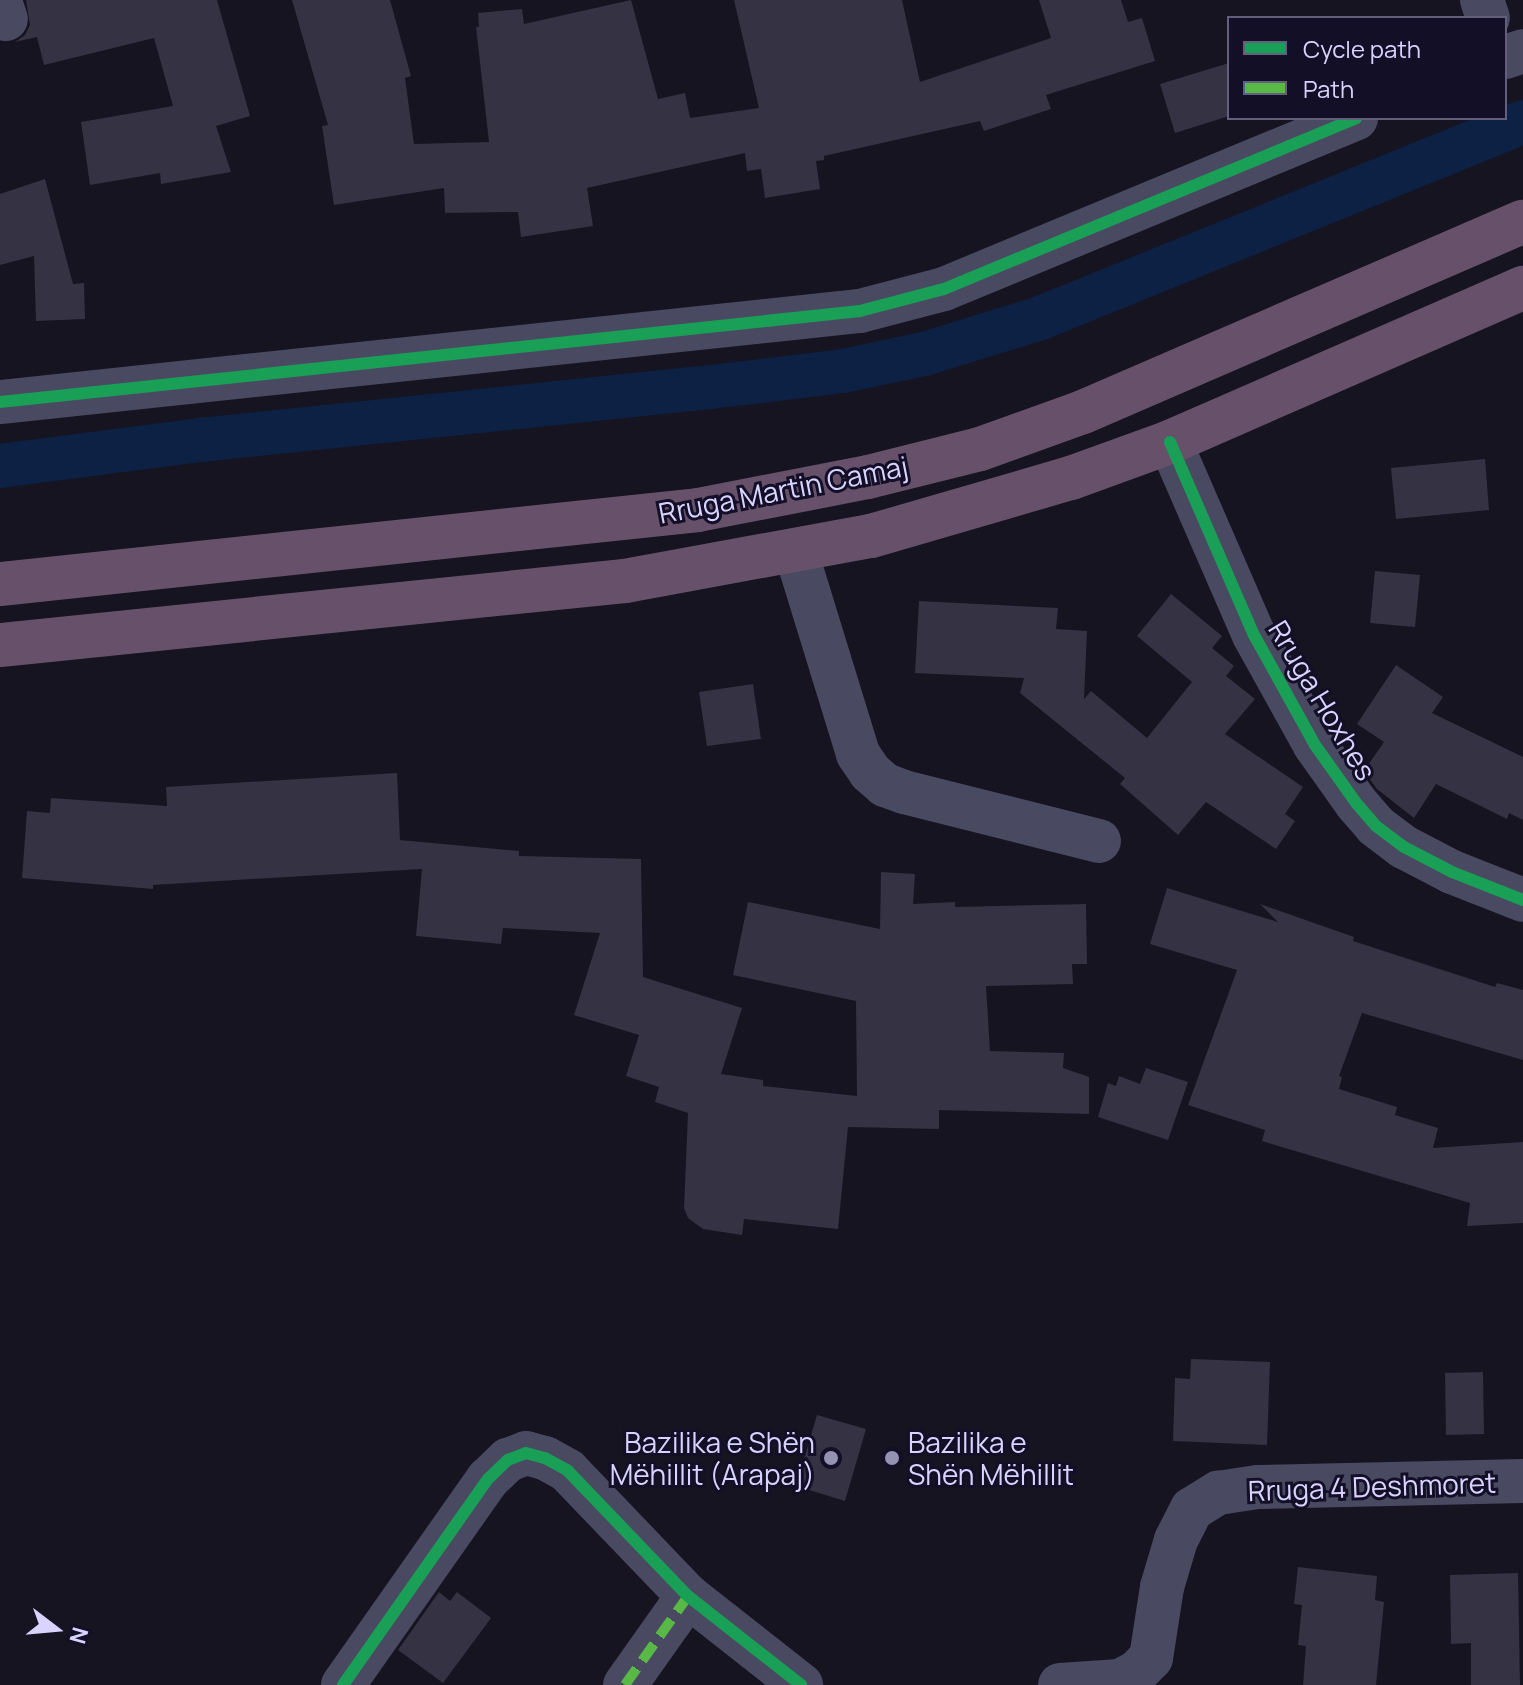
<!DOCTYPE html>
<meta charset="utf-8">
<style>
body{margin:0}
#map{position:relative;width:1523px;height:1685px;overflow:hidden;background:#161421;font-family:Manrope,sans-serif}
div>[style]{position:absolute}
.canal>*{height:44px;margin:-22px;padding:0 22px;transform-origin:22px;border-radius:22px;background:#0d2144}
.building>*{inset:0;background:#343243}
.minor>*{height:44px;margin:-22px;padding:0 22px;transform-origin:22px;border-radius:22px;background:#4a4962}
.highway>*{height:44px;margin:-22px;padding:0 22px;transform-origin:22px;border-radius:22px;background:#67516a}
.quiet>*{height:10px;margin-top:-5px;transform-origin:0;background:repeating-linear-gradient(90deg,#58b947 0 20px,transparent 0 30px)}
.cycleway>*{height:12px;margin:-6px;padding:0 6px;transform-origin:6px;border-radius:6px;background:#1a9f57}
.dots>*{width:22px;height:22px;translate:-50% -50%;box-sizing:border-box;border:4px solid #130f26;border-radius:50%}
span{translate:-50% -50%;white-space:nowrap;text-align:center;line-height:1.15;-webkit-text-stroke:6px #130f26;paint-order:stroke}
.street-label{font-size:28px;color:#d9d4ff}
.poi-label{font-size:28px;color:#d9d4ff}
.right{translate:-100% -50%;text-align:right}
.left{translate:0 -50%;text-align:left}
.legend{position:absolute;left:1227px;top:16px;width:280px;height:104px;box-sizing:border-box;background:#130f26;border:2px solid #625e7d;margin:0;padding:10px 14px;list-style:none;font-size:24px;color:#d9d4ff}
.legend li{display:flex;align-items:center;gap:16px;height:40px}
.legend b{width:40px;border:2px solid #625e7d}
.north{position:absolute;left:16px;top:1589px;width:80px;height:80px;-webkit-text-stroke:6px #130f26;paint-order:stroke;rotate:106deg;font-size:22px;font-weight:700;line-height:32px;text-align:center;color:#d9d4ff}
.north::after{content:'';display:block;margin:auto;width:28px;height:36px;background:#d9d4ff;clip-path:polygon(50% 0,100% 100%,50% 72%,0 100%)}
</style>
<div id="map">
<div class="canal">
<div style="left:0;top:466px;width:202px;rotate:-7.4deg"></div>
<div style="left:200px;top:440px;width:514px;rotate:-5.92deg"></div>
<div style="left:711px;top:387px;width:133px;rotate:-6.9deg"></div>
<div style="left:843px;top:371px;width:83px;rotate:-11.9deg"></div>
<div style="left:924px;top:354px;width:119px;rotate:-17.1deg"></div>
<div style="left:1038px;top:319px;width:523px;rotate:-22.11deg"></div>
</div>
<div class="building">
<div style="clip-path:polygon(26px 0,217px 0,250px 116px,216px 126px,231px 172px,161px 184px,160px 173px,90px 185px,81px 122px,173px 106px,154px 38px,44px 65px,37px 37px,15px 42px,25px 35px,30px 25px)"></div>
<div style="clip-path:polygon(292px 0,390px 0,411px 76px,405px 78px,414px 144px,489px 142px,476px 27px,479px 27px,478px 13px,522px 9px,524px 24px,631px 0,658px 99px,685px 93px,690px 118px,759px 108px,734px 0,902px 0,920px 82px,1051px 38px,1039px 0,1121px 0,1128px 22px,1142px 18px,1155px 61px,1046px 95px,1051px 109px,984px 131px,980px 121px,824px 156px,824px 160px,816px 161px,820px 189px,765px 198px,761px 169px,747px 171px,745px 153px,587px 188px,593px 226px,521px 237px,518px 212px,445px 213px,444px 188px,334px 205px,322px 126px,328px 125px)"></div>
<div style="clip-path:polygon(1229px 63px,1229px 116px,1175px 133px,1160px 84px)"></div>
<div style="clip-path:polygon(45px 179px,73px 284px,84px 283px,85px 319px,36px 321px,34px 256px,0 265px,0 194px)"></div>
<div style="clip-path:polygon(1485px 459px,1489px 510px,1396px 519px,1391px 468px)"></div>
<div style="clip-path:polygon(1375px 571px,1420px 575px,1415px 627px,1370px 623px)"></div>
<div style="clip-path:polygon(1171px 594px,1222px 636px,1212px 648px,1234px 666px,1226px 676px,1255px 699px,1225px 734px,1303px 787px,1285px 814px,1295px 821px,1276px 849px,1206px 802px,1178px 835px,1120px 784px,1125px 778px,1020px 693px,1024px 678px,915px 673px,919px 601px,1058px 608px,1056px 629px,1087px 631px,1084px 699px,1091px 691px,1147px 738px,1192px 682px,1137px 636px)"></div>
<div style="clip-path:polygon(1396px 665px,1443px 697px,1432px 713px,1523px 757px,1523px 820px,1509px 813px,1507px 819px,1436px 784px,1414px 818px,1377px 789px,1364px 771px,1384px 742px,1357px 724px)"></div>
<div style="clip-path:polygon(753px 684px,761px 739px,707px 746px,699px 692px)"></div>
<div style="clip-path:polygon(397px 773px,400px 840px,519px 851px,519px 856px,641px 859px,643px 977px,742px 1008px,721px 1074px,763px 1080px,763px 1086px,857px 1096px,856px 1001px,733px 975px,748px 902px,880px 929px,881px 872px,915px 874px,913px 904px,955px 902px,955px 907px,1086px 904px,1087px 964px,1072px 964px,1073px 984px,986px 986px,990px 1051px,1064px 1053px,1063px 1068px,1089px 1077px,1089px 1114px,939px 1110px,939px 1129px,848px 1127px,838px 1229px,744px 1219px,742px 1235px,703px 1229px,688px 1218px,684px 1208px,688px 1113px,655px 1102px,659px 1087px,626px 1076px,639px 1035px,574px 1015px,600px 933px,503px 928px,501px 944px,416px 936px,422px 869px,153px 885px,153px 889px,22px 878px,27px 811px,50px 813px,51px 798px,167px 806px,166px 787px)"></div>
<div style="clip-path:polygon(1167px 888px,1278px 922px,1260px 904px,1354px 937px,1353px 941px,1495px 987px,1497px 983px,1523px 990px,1523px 1060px,1362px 1013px,1339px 1076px,1342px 1077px,1339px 1089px,1397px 1107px,1395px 1115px,1438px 1128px,1433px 1148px,1523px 1142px,1523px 1223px,1467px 1226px,1470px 1203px,1262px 1141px,1265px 1130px,1188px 1105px,1237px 970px,1150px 944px)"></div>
<div style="clip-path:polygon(1146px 1068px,1188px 1082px,1168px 1140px,1098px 1117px,1108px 1083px,1116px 1086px,1119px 1076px,1140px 1084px)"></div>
<div style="clip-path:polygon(1191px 1359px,1270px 1362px,1267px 1445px,1173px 1441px,1175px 1378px,1190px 1379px)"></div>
<div style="clip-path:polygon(1483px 1372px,1484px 1434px,1446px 1435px,1445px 1373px)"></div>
<div style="clip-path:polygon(817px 1415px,866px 1429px,845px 1501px,796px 1486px)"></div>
<div style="clip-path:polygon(1298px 1567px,1377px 1576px,1375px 1600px,1384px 1602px,1376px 1685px,1303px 1685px,1306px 1646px,1298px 1645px,1302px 1605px,1294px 1604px)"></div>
<div style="clip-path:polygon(1518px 1573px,1520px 1685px,1471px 1685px,1471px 1643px,1451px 1644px,1450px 1575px)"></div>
<div style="clip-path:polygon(439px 1592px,450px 1601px,457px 1592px,491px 1618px,443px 1683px,398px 1650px)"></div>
</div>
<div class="minor">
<div style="left:1482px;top:0;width:19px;rotate:72deg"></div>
<div style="left:0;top:1px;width:19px;rotate:72deg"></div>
<div style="left:1505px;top:57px;width:19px;rotate:-18deg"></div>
<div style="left:0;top:402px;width:865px;rotate:-6.04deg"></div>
<div style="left:860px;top:311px;width:87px;rotate:-14.7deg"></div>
<div style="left:944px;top:289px;width:446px;rotate:-22.5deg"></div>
<div style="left:1170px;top:442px;width:210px;rotate:66.5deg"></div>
<div style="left:1254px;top:635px;width:126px;rotate:61deg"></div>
<div style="left:1315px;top:745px;width:72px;rotate:54.6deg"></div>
<div style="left:1357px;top:804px;width:29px;rotate:49deg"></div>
<div style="left:1376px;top:826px;width:35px;rotate:37deg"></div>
<div style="left:1404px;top:847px;width:54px;rotate:27.5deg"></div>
<div style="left:1452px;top:872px;width:76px;rotate:21.5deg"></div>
<div style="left:796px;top:552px;width:211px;rotate:72.9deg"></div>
<div style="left:858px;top:754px;width:22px;rotate:56deg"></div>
<div style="left:870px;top:772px;width:20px;rotate:41deg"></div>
<div style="left:885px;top:785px;width:20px;rotate:20deg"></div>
<div style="left:904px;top:792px;width:201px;rotate:14.1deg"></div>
<div style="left:343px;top:1685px;width:252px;rotate:-54.9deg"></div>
<div style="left:488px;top:1479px;width:28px;rotate:-44deg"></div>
<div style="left:508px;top:1460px;width:19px;rotate:-21deg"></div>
<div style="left:526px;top:1453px;width:20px;rotate:15deg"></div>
<div style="left:545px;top:1458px;width:26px;rotate:29deg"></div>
<div style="left:568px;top:1471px;width:173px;rotate:46.2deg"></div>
<div style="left:688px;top:1596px;width:144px;rotate:38.2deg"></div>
<div style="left:625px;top:1685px;width:109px;rotate:-54.7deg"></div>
<div style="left:1060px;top:1685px;width:60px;rotate:-3.8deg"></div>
<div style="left:1120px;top:1681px;width:19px;rotate:-28deg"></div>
<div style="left:1137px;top:1672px;width:20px;rotate:-45deg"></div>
<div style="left:1151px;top:1658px;width:72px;rotate:-81.2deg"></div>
<div style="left:1162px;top:1587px;width:49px;rotate:-73.4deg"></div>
<div style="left:1176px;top:1540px;width:35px;rotate:-63deg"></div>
<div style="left:1192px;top:1509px;width:31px;rotate:-32deg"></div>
<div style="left:1218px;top:1493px;width:40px;rotate:-8.5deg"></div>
<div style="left:1258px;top:1487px;width:265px;rotate:-1.3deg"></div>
</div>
<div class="highway">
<div style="left:0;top:584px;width:702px;rotate:-6.05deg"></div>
<div style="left:698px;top:510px;width:173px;rotate:-11deg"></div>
<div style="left:868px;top:477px;width:115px;rotate:-14deg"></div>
<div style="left:980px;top:449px;width:109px;rotate:-19.8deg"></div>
<div style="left:1083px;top:412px;width:479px;rotate:-23.4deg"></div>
<div style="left:0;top:645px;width:628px;rotate:-5.85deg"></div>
<div style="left:625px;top:581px;width:250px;rotate:-10.4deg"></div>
<div style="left:871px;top:536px;width:208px;rotate:-16.2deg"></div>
<div style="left:1071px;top:478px;width:105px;rotate:-20deg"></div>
<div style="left:1170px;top:442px;width:385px;rotate:-23.6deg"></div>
</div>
<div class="quiet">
<div style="left:625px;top:1685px;width:109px;rotate:-54.7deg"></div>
</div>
<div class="cycleway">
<div style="left:0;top:402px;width:865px;rotate:-6.04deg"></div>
<div style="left:860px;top:311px;width:87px;rotate:-14.7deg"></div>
<div style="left:944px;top:289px;width:446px;rotate:-22.5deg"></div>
<div style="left:1170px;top:442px;width:210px;rotate:66.5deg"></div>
<div style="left:1254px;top:635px;width:126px;rotate:61deg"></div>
<div style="left:1315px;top:745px;width:72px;rotate:54.6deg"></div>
<div style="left:1357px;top:804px;width:29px;rotate:49deg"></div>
<div style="left:1376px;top:826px;width:35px;rotate:37deg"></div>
<div style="left:1404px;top:847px;width:54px;rotate:27.5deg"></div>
<div style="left:1452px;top:872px;width:76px;rotate:21.5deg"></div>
<div style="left:343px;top:1685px;width:252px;rotate:-54.9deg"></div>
<div style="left:488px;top:1479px;width:28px;rotate:-44deg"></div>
<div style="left:508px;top:1460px;width:19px;rotate:-21deg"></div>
<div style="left:526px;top:1453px;width:20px;rotate:15deg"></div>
<div style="left:545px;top:1458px;width:26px;rotate:29deg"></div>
<div style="left:568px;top:1471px;width:173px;rotate:46.2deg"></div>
<div style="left:688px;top:1596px;width:144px;rotate:38.2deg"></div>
</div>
<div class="dots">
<div style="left:831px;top:1458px;background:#9591b1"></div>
<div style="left:892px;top:1458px;background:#9591b1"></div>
</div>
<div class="street-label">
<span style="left:783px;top:489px;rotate:-11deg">Rruga Martin Camaj</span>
<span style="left:1323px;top:700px;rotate:59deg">Rruga Hoxhes</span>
<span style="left:1372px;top:1486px;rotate:-2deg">Rruga 4 Deshmoret</span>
</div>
<div class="poi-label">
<span class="right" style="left:815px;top:1458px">Bazilika e Shën<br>Mëhillit (Arapaj)</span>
<span class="left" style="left:908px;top:1458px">Bazilika e<br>Shën Mëhillit</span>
</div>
<ul class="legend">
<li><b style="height:10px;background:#1a9f57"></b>Cycle path</li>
<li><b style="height:10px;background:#58b947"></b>Path</li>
</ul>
<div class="north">N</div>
</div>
